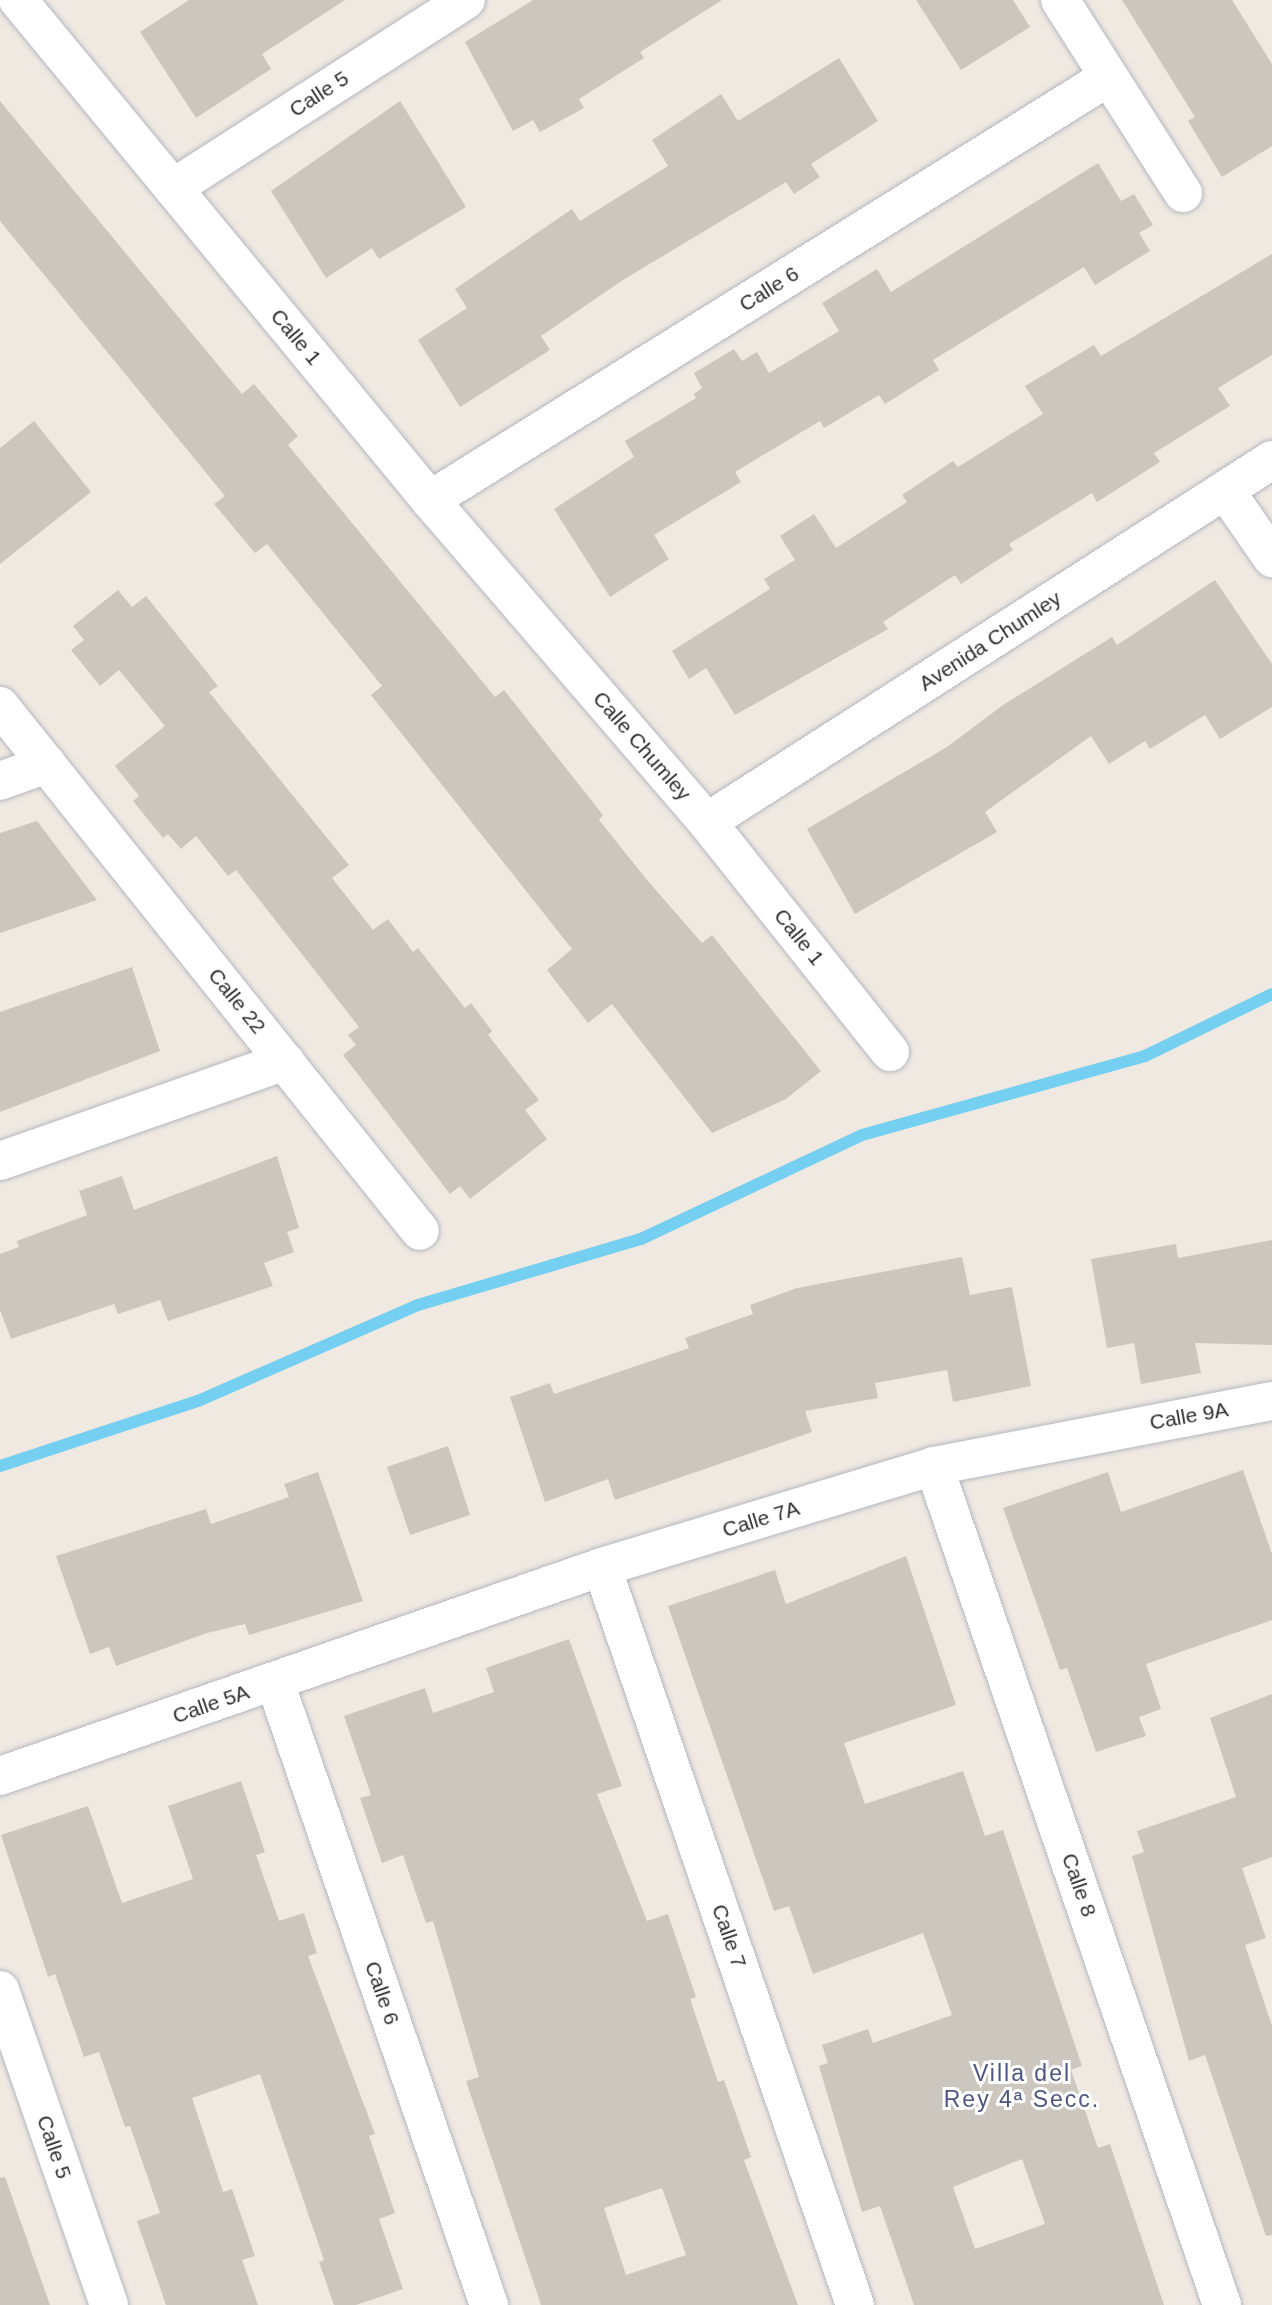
<!DOCTYPE html>
<meta charset="utf-8">
<style>
body{margin:0}
#map{position:relative;width:1272px;height:2305px;overflow:hidden;background:#efe9e1;font-family:Helvetica,sans-serif}
div>[style]{position:absolute}
.stream>*{height:12px;margin:-6px;padding:0 6px;transform-origin:6px;border-radius:6px;background:#75cff0}
.building>*{inset:0;background:#cbc7bf}
.roads{filter:drop-shadow(0 0 2px #b4b7c1) drop-shadow(0 0 2px #b4b7c1)}
.minor>*{height:38px;margin:-19px;padding:0 19px;transform-origin:19px;border-radius:19px;background:#fff}
span{translate:-50% -50%;white-space:nowrap;text-align:center;line-height:1.15;-webkit-text-stroke:6px #fff;paint-order:stroke}
.street-label{font-size:21px;color:#2e2e2e}
.neighbourhood-label{font-size:23px;color:#4d5680;letter-spacing:2px}
</style>
<div id="map">
<div class="stream">
<div style="left:0;top:1466px;width:208px;rotate:-18.2deg"></div>
<div style="left:198px;top:1401px;width:240px;rotate:-23.6deg"></div>
<div style="left:418px;top:1305px;width:233px;rotate:-16.5deg"></div>
<div style="left:641px;top:1239px;width:244px;rotate:-25.2deg"></div>
<div style="left:862px;top:1135px;width:294px;rotate:-15.6deg"></div>
<div style="left:1145px;top:1056px;width:141px;rotate:-26deg"></div>
</div>
<div class="building">
<div style="clip-path:polygon(189px 0,345px 0,262px 54px,271px 69px,196px 118px,140px 32px)"></div>
<div style="clip-path:polygon(533px 0,722px 0,640px 52px,644px 58px,579px 99px,584px 108px,540px 132px,533px 120px,513px 131px,465px 42px)"></div>
<div style="clip-path:polygon(916px 0,1013px 0,1030px 27px,961px 70px)"></div>
<div style="clip-path:polygon(1122px 0,1232px 0,1272px 64px,1272px 146px,1222px 177px,1188px 121px,1195px 117px)"></div>
<div style="clip-path:polygon(839px 58px,878px 121px,811px 164px,820px 177px,794px 194px,786px 182px,623px 280px,541px 336px,550px 350px,460px 407px,418px 340px,467px 308px,455px 289px,572px 209px,580px 221px,668px 166px,652px 140px,721px 94px,738px 121px)"></div>
<div style="clip-path:polygon(0 101px,242px 394px,254px 384px,298px 436px,288px 445px,495px 697px,504px 690px,603px 815px,599px 820px,647px 880px,702px 943px,712px 935px,821px 1071px,786px 1099px,712px 1133px,612px 1004px,588px 1023px,547px 970px,572px 949px,371px 695px,382px 686px,267px 544px,255px 553px,214px 504px,225px 496px,0 221px)"></div>
<div style="clip-path:polygon(400px 101px,466px 207px,379px 259px,372px 248px,326px 278px,271px 191px)"></div>
<div style="clip-path:polygon(1098px 163px,1121px 201px,1134px 194px,1153px 225px,1139px 233px,1150px 251px,1095px 285px,1084px 267px,933px 360px,939px 370px,885px 404px,879px 395px,824px 428px,820px 421px,735px 472px,741px 482px,654px 535px,669px 559px,610px 597px,554px 509px,634px 457px,625px 441px,696px 398px,694px 394px,702px 388px,694px 373px,734px 349px,742px 361px,757px 352px,769px 373px,839px 331px,822px 303px,877px 269px,891px 292px)"></div>
<div style="clip-path:polygon(1272px 254px,1272px 355px,1218px 388px,1230px 406px,1154px 453px,1160px 462px,1097px 502px,1092px 493px,1009px 544px,1013px 550px,961px 584px,955px 575px,883px 622px,888px 629px,735px 715px,706px 668px,689px 679px,672px 651px,770px 589px,764px 579px,795px 560px,780px 536px,814px 514px,836px 548px,907px 502px,902px 495px,953px 461px,958px 467px,1043px 414px,1025px 386px,1094px 345px,1101px 356px)"></div>
<div style="clip-path:polygon(34px 421px,91px 492px,0 564px,0 448px)"></div>
<div style="clip-path:polygon(1215px 580px,1272px 664px,1272px 707px,1220px 739px,1205px 715px,1150px 749px,1145px 741px,1109px 764px,1091px 736px,985px 812px,997px 832px,855px 914px,807px 829px,947px 747px,1003px 705px,1112px 637px,1117px 645px)"></div>
<div style="clip-path:polygon(118px 590px,132px 607px,146px 596px,218px 686px,209px 692px,349px 865px,332px 878px,373px 930px,388px 919px,413px 952px,418px 948px,465px 1008px,471px 1003px,492px 1031px,488px 1035px,539px 1100px,525px 1110px,547px 1139px,470px 1199px,460px 1186px,450px 1194px,343px 1055px,356px 1045px,348px 1035px,359px 1027px,236px 870px,228px 876px,196px 836px,181px 849px,168px 834px,163px 838px,133px 801px,139px 796px,115px 766px,165px 726px,119px 670px,100px 686px,71px 650px,84px 640px,73px 626px)"></div>
<div style="clip-path:polygon(37px 821px,97px 900px,0 933px,0 833px)"></div>
<div style="clip-path:polygon(132px 967px,160px 1051px,0 1112px,0 1012px)"></div>
<div style="clip-path:polygon(277px 1156px,299px 1228px,287px 1232px,294px 1252px,264px 1263px,273px 1286px,168px 1321px,160px 1300px,118px 1314px,114px 1304px,11px 1339px,0 1310px,0 1254px,19px 1247px,17px 1241px,87px 1215px,79px 1191px,122px 1176px,134px 1210px)"></div>
<div style="clip-path:polygon(1272px 1240px,1272px 1345px,1195px 1343px,1201px 1373px,1141px 1384px,1134px 1343px,1107px 1348px,1091px 1259px,1176px 1244px,1178px 1258px)"></div>
<div style="clip-path:polygon(962px 1257px,970px 1295px,1012px 1287px,1031px 1386px,953px 1402px,947px 1370px,875px 1383px,878px 1398px,805px 1411px,812px 1432px,615px 1500px,608px 1479px,545px 1502px,510px 1397px,550px 1383px,554px 1394px,689px 1348px,685px 1338px,753px 1314px,750px 1305px,797px 1288px)"></div>
<div style="clip-path:polygon(448px 1446px,470px 1515px,410px 1535px,387px 1467px)"></div>
<div style="clip-path:polygon(1243px 1470px,1272px 1554px,1272px 1620px,1146px 1664px,1161px 1709px,1139px 1717px,1146px 1736px,1096px 1752px,1067px 1668px,1060px 1670px,1003px 1508px,1108px 1472px,1121px 1512px)"></div>
<div style="clip-path:polygon(318px 1472px,363px 1601px,249px 1635px,245px 1624px,207px 1633px,116px 1666px,109px 1647px,90px 1654px,56px 1556px,206px 1509px,211px 1524px,289px 1497px,284px 1484px)"></div>
<div style="clip-path:polygon(evenodd,906px 1556px,956px 1705px,844px 1743px,865px 1804px,963px 1771px,985px 1836px,1003px 1830px,1082px 2066px,1071px 2070px,1098px 2148px,1110px 2144px,1164px 2305px,914px 2305px,880px 2206px,862px 2212px,819px 2066px,828px 2063px,822px 2045px,868px 2029px,873px 2043px,952px 2015px,923px 1933px,813px 1974px,789px 1906px,774px 1911px,668px 1606px,775px 1570px,786px 1604px,906px 1556px,1022px 2159px,1045px 2224px,975px 2249px,953px 2187px,1022px 2159px)"></div>
<div style="clip-path:polygon(evenodd,569px 1639px,622px 1786px,597px 1794px,647px 1921px,668px 1914px,696px 1997px,690px 1999px,718px 2082px,724px 2080px,751px 2157px,744px 2160px,798px 2305px,541px 2305px,466px 2081px,479px 2077px,433px 1921px,426px 1923px,403px 1855px,382px 1863px,360px 1798px,371px 1795px,344px 1716px,425px 1688px,433px 1713px,494px 1692px,486px 1668px,569px 1639px,662px 2188px,686px 2255px,626px 2275px,604px 2208px,662px 2188px)"></div>
<div style="clip-path:polygon(1272px 1694px,1272px 1857px,1242px 1868px,1266px 1938px,1245px 1945px,1272px 2026px,1272px 2235px,1266px 2236px,1205px 2055px,1189px 2061px,1132px 1856px,1144px 1852px,1137px 1831px,1236px 1797px,1210px 1718px)"></div>
<div style="clip-path:polygon(241px 1781px,265px 1852px,256px 1855px,279px 1921px,304px 1913px,317px 1953px,308px 1956px,375px 2134px,369px 2136px,395px 2213px,379px 2219px,403px 2289px,356px 2305px,334px 2305px,319px 2262px,324px 2260px,260px 2074px,192px 2098px,223px 2192px,232px 2189px,255px 2256px,242px 2260px,258px 2305px,166px 2305px,137px 2221px,160px 2213px,130px 2126px,125px 2127px,99px 2052px,84px 2057px,55px 1974px,48px 1977px,1px 1835px,88px 1806px,122px 1903px,193px 1879px,168px 1806px)"></div>
<div style="clip-path:polygon(5px 2177px,50px 2305px,0 2305px,0 2178px)"></div>
</div>
<div class="roads">
<div class="minor">
<div style="left:18px;top:0;width:648px;rotate:50.51deg"></div>
<div style="left:430px;top:500px;width:425px;rotate:49.3deg"></div>
<div style="left:707px;top:822px;width:294px;rotate:51.5deg"></div>
<div style="left:1060px;top:0;width:229px;rotate:57.5deg"></div>
<div style="left:173px;top:188px;width:348px;rotate:-32.7deg"></div>
<div style="left:1225px;top:490px;width:83px;rotate:55.3deg"></div>
<div style="left:430px;top:500px;width:798px;rotate:-31.94deg"></div>
<div style="left:0;top:706px;width:672px;rotate:51.34deg"></div>
<div style="left:0;top:781px;width:50px;rotate:-19.9deg"></div>
<div style="left:707px;top:822px;width:671px;rotate:-32.65deg"></div>
<div style="left:0;top:1161px;width:302px;rotate:-19.3deg"></div>
<div style="left:934px;top:1466px;width:887px;rotate:71.05deg"></div>
<div style="left:602px;top:1567px;width:780px;rotate:71.08deg"></div>
<div style="left:275px;top:1682px;width:659px;rotate:71.04deg"></div>
<div style="left:0;top:1776px;width:637px;rotate:-19.15deg"></div>
<div style="left:602px;top:1567px;width:347px;rotate:-16.9deg"></div>
<div style="left:934px;top:1466px;width:344px;rotate:-10.9deg"></div>
<div style="left:0;top:1990px;width:333px;rotate:70.9deg"></div>
</div>
</div>
<div class="street-label">
<span style="left:319px;top:94px;rotate:-33deg">Calle 5</span>
<span style="left:769px;top:289px;rotate:-32deg">Calle 6</span>
<span style="left:296px;top:337px;rotate:50deg">Calle 1</span>
<span style="left:990px;top:641px;rotate:-33deg">Avenida Chumley</span>
<span style="left:642px;top:746px;rotate:49deg">Calle Chumley</span>
<span style="left:799px;top:937px;rotate:51deg">Calle 1</span>
<span style="left:237px;top:1001px;rotate:51deg">Calle 22</span>
<span style="left:1189px;top:1416px;rotate:-10deg">Calle 9A</span>
<span style="left:761px;top:1519px;rotate:-17deg">Calle 7A</span>
<span style="left:211px;top:1704px;rotate:-19deg">Calle 5A</span>
<span style="left:1079px;top:1885px;rotate:71deg">Calle 8</span>
<span style="left:729px;top:1936px;rotate:71deg">Calle 7</span>
<span style="left:382px;top:1993px;rotate:71deg">Calle 6</span>
<span style="left:54px;top:2147px;rotate:71deg">Calle 5</span>
</div>
<div class="neighbourhood-label">
<span style="left:1022px;top:2086px">Villa del<br>Rey 4ª Secc.</span>
</div>
</div>
